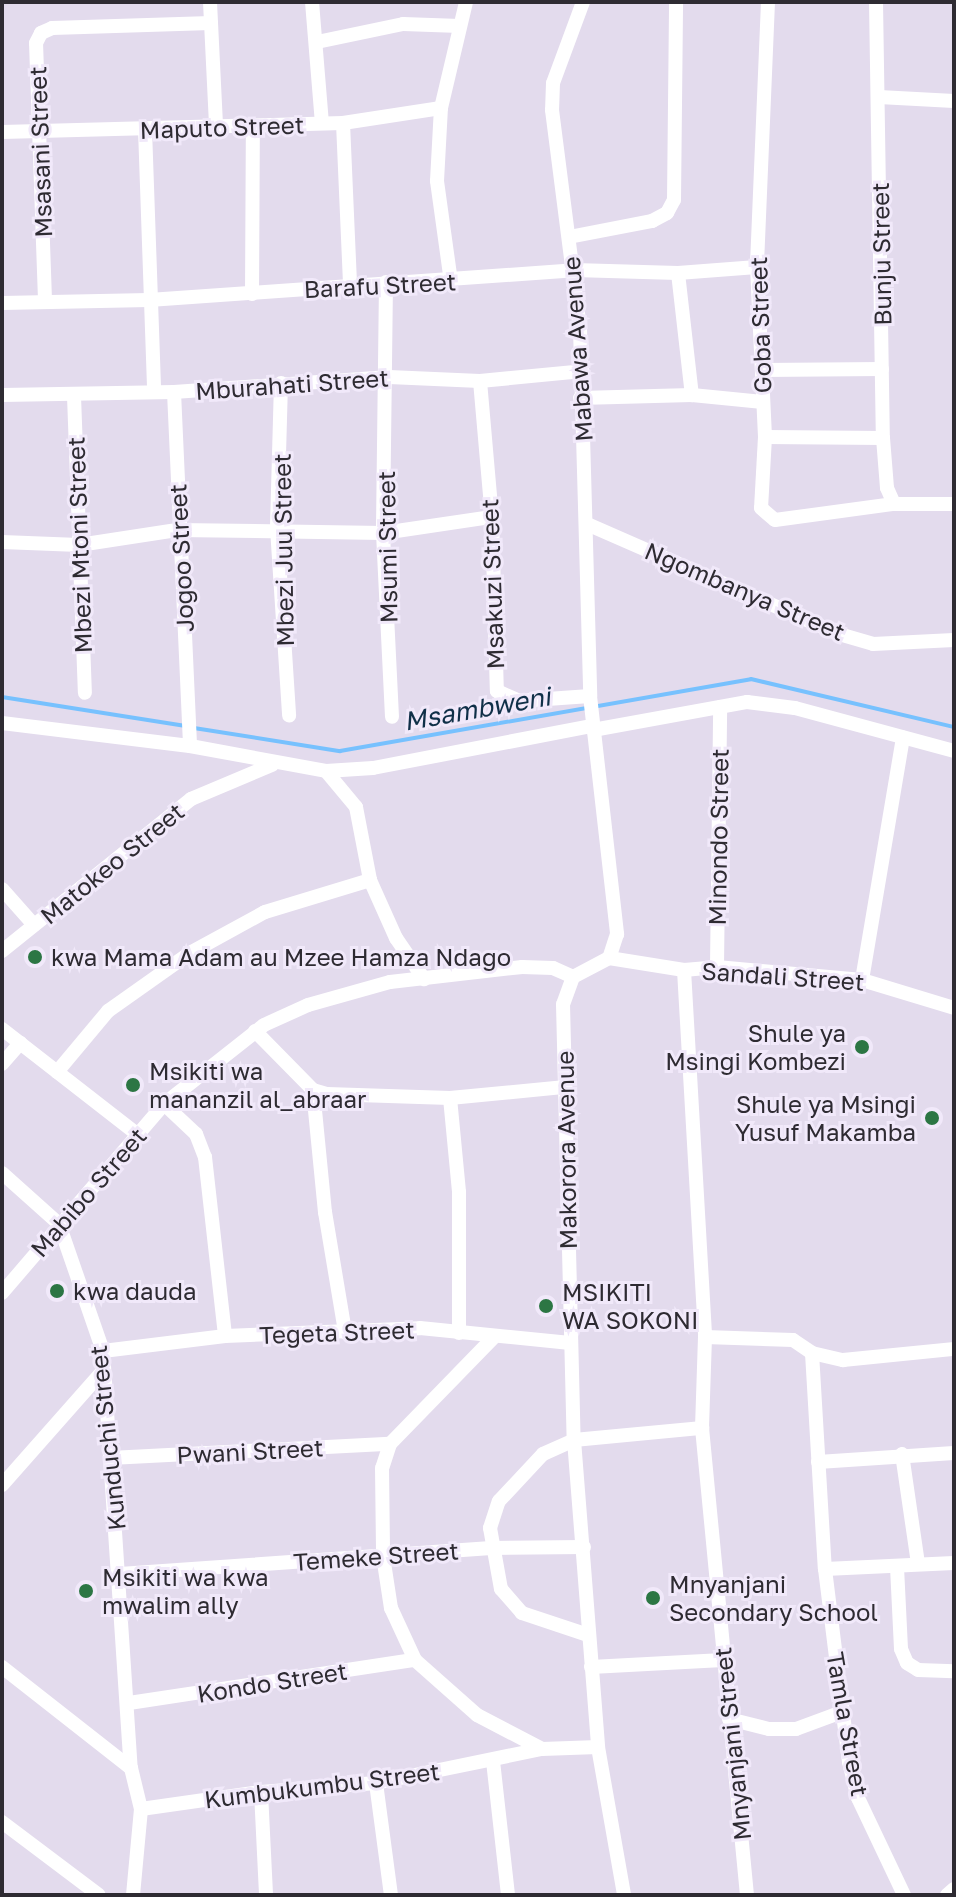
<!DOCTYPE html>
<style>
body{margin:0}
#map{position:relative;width:956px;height:1897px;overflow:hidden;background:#e3dbed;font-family:"Golos Text",sans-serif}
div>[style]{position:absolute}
.stream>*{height:4px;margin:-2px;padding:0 2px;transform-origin:2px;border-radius:2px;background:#77c1fe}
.minor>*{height:14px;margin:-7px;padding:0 7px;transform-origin:7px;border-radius:7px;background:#fff}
.dots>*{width:22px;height:22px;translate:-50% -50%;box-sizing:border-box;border:4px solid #f1e9fa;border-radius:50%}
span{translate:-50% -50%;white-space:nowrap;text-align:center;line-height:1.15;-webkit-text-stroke:6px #f1e9fa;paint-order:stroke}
.street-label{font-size:24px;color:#2e2b32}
.poi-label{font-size:24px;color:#2e2b32}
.left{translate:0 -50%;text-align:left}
.right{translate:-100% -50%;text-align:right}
.water-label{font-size:26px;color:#103048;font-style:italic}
.frame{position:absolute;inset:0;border:4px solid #2e2b32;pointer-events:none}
</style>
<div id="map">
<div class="stream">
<div style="left:2px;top:697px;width:186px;rotate:9deg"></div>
<div style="left:194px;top:728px;width:148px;rotate:9deg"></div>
<div style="left:340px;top:751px;width:417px;rotate:-9.9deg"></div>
<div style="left:751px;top:679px;width:209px;rotate:13.3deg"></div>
</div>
<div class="minor">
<div style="left:210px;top:2px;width:121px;rotate:87.2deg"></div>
<div style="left:312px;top:2px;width:121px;rotate:85.3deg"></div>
<div style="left:583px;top:2px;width:86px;rotate:110.3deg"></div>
<div style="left:553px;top:83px;width:27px;rotate:92deg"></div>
<div style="left:552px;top:110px;width:220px;rotate:82.7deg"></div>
<div style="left:580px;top:328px;width:368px;rotate:88.4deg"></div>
<div style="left:590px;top:696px;width:240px;rotate:83.5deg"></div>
<div style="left:617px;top:934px;width:25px;rotate:108deg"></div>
<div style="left:609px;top:958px;width:41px;rotate:152.2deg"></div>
<div style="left:573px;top:977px;width:29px;rotate:110deg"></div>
<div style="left:563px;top:1004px;width:436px;rotate:88.6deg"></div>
<div style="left:574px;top:1440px;width:308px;rotate:85.5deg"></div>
<div style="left:598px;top:1747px;width:150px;rotate:80deg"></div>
<div style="left:768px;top:2px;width:265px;rotate:92.4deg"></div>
<div style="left:757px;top:267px;width:170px;rotate:87.3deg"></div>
<div style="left:765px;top:437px;width:71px;rotate:93.2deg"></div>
<div style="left:761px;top:508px;width:18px;rotate:41deg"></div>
<div style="left:775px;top:520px;width:120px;rotate:-7.7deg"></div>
<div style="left:894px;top:504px;width:60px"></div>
<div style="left:876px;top:2px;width:436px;rotate:89.1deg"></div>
<div style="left:883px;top:438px;width:50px;rotate:85.4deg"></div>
<div style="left:887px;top:488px;width:17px;rotate:66deg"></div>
<div style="left:317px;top:42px;width:88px;rotate:-11.8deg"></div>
<div style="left:403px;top:24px;width:57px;rotate:2deg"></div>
<div style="left:879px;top:97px;width:75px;rotate:3.1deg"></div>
<div style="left:343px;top:123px;width:163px;rotate:87.5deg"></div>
<div style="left:145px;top:129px;width:261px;rotate:88deg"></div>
<div style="left:2px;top:132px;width:341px;rotate:-1.5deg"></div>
<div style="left:343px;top:123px;width:99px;rotate:-8.7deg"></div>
<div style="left:569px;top:237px;width:85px;rotate:-10.9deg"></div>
<div style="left:652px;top:221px;width:17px;rotate:-28deg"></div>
<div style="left:667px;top:213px;width:15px;rotate:-62deg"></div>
<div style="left:674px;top:200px;width:198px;rotate:-89.4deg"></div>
<div style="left:678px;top:273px;width:123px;rotate:83.5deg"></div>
<div style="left:386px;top:282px;width:251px;rotate:90.7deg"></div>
<div style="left:383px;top:533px;width:184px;rotate:87.2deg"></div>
<div style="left:451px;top:282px;width:102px;rotate:-97.9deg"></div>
<div style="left:437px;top:181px;width:73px;rotate:-86.9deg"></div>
<div style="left:441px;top:108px;width:109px;rotate:-76.7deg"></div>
<div style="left:252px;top:294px;width:169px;rotate:-89.7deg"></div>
<div style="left:45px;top:300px;width:257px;rotate:-92deg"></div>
<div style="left:36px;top:43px;width:11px;rotate:-63deg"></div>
<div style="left:41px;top:33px;width:12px;rotate:-24deg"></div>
<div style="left:52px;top:28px;width:159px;rotate:-1.8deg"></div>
<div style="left:2px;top:303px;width:147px;rotate:-1.2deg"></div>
<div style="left:149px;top:300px;width:426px;rotate:-4deg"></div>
<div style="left:574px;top:270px;width:104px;rotate:1.7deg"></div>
<div style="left:678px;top:273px;width:79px;rotate:-4.3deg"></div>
<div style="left:763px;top:370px;width:119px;rotate:-0.5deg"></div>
<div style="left:480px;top:381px;width:137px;rotate:85deg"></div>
<div style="left:492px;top:517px;width:174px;rotate:88.4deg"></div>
<div style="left:497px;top:691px;width:24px;rotate:24deg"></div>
<div style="left:519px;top:701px;width:71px;rotate:-4deg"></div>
<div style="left:281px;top:383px;width:145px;rotate:91.6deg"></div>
<div style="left:277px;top:528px;width:188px;rotate:86.3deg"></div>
<div style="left:174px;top:392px;width:354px;rotate:87.4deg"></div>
<div style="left:2px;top:395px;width:172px;rotate:-1deg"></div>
<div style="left:174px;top:392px;width:216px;rotate:-4deg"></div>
<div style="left:389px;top:377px;width:91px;rotate:2.5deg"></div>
<div style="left:480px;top:381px;width:103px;rotate:-5.5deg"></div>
<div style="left:74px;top:396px;width:297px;rotate:87.9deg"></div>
<div style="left:580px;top:398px;width:112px;rotate:-1.5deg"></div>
<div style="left:692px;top:395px;width:71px;rotate:5.6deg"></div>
<div style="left:765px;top:437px;width:118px;rotate:0.5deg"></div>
<div style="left:587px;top:524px;width:275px;rotate:23.6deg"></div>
<div style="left:839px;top:634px;width:35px;rotate:16deg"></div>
<div style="left:873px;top:644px;width:81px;rotate:-2.8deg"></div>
<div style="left:2px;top:542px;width:77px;rotate:2.2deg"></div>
<div style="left:79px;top:545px;width:99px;rotate:-8.7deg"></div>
<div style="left:177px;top:530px;width:206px;rotate:0.8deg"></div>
<div style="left:383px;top:533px;width:110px;rotate:-8.4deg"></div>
<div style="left:2px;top:723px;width:189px;rotate:7deg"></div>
<div style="left:190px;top:746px;width:138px;rotate:10.4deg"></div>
<div style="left:326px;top:771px;width:47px;rotate:-3.7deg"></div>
<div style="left:373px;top:768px;width:223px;rotate:-10.9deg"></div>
<div style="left:593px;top:730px;width:157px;rotate:-10.3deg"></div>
<div style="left:747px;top:702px;width:48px;rotate:7.1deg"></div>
<div style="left:795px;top:708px;width:165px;rotate:15.1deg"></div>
<div style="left:326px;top:771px;width:47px;rotate:50.2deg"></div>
<div style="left:356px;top:807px;width:74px;rotate:79.1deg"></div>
<div style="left:370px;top:880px;width:64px;rotate:65.9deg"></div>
<div style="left:396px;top:938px;width:50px;rotate:55.7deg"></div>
<div style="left:2px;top:889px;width:48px;rotate:48.4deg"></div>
<div style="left:2px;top:951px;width:243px;rotate:-38.8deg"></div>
<div style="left:191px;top:799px;width:88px;rotate:-22.8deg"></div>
<div style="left:609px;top:958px;width:76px;rotate:9.1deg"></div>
<div style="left:684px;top:970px;width:33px;rotate:-5deg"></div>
<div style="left:717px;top:967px;width:146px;rotate:5.1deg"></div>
<div style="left:862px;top:980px;width:96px;rotate:16.9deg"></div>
<div style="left:717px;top:967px;width:260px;rotate:-89.3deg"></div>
<div style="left:684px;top:970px;width:368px;rotate:86.7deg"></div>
<div style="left:705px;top:1337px;width:91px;rotate:91.9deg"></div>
<div style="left:702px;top:1428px;width:469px;rotate:84.5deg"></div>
<div style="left:862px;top:980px;width:246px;rotate:-80.4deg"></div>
<div style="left:2px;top:1029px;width:171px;rotate:37.9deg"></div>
<div style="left:255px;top:1031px;width:83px;rotate:45.5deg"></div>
<div style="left:313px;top:1090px;width:15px;rotate:16deg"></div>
<div style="left:327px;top:1094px;width:123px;rotate:1.9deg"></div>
<div style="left:450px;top:1098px;width:116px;rotate:-5.5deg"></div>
<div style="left:2px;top:1064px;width:28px;rotate:-49deg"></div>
<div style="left:57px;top:1072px;width:80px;rotate:-50.1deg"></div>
<div style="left:108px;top:1011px;width:100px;rotate:-35.3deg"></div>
<div style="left:190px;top:953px;width:85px;rotate:-28.7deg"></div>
<div style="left:265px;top:912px;width:110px;rotate:-16.9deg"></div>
<div style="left:313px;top:1090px;width:123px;rotate:84.4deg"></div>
<div style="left:325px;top:1212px;width:122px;rotate:80.5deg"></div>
<div style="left:450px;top:1098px;width:94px;rotate:84.5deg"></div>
<div style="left:459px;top:1192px;width:141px;rotate:90deg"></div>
<div style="left:164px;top:1104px;width:44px;rotate:43.2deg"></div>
<div style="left:196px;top:1134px;width:25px;rotate:69deg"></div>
<div style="left:205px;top:1157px;width:180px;rotate:83.6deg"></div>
<div style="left:2px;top:1173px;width:76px;rotate:41.8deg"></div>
<div style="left:59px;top:1224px;width:134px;rotate:70.9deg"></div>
<div style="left:103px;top:1351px;width:418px;rotate:86.2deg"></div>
<div style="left:131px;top:1768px;width:42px;rotate:76.3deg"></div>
<div style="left:141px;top:1809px;width:86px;rotate:95.3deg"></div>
<div style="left:2px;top:1293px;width:249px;rotate:-49.4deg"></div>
<div style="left:164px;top:1104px;width:127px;rotate:-38.3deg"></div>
<div style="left:264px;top:1025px;width:48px;rotate:-24.4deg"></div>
<div style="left:308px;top:1005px;width:85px;rotate:-15.7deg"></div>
<div style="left:390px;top:982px;width:133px;rotate:-6.5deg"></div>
<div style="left:522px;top:967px;width:31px;rotate:2deg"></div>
<div style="left:553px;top:968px;width:22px;rotate:24deg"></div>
<div style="left:705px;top:1337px;width:88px;rotate:2deg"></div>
<div style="left:793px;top:1340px;width:23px;rotate:34deg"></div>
<div style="left:812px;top:1353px;width:32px;rotate:13deg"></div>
<div style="left:843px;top:1360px;width:112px;rotate:-5.7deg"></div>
<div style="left:493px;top:1338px;width:148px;rotate:134.2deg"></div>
<div style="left:390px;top:1444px;width:25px;rotate:108deg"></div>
<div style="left:382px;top:1468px;width:88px;rotate:89.3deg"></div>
<div style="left:383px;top:1556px;width:53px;rotate:81.3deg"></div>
<div style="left:391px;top:1608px;width:57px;rotate:65.2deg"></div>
<div style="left:415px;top:1660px;width:83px;rotate:41.6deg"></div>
<div style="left:477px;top:1715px;width:73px;rotate:27.6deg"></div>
<div style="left:103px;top:1351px;width:123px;rotate:-7deg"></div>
<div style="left:225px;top:1336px;width:195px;rotate:-2.3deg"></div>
<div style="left:420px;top:1328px;width:151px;rotate:5.7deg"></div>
<div style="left:812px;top:1353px;width:216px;rotate:86.6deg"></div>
<div style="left:825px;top:1569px;width:194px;rotate:82.9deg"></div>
<div style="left:849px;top:1762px;width:37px;rotate:76deg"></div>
<div style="left:858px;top:1798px;width:107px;rotate:64.6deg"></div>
<div style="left:902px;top:1454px;width:111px;rotate:81.7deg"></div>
<div style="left:110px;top:1458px;width:280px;rotate:-2.9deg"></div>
<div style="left:818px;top:1462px;width:136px;rotate:-3.8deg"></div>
<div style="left:2px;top:1485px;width:152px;rotate:-48.5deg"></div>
<div style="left:897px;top:1567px;width:82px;rotate:87.2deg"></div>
<div style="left:901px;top:1649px;width:15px;rotate:67deg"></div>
<div style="left:907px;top:1663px;width:13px;rotate:32deg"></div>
<div style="left:918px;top:1670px;width:36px;rotate:2deg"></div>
<div style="left:825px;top:1569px;width:129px;rotate:-2.7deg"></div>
<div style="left:120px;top:1574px;width:372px;rotate:-4deg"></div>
<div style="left:491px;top:1548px;width:93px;rotate:-0.6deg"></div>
<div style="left:588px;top:1635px;width:70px;rotate:-161.6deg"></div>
<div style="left:522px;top:1613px;width:32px;rotate:-131deg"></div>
<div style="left:501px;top:1589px;width:62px;rotate:-100.2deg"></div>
<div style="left:490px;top:1528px;width:28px;rotate:-72deg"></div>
<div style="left:499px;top:1501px;width:64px;rotate:-46.9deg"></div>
<div style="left:543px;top:1454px;width:34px;rotate:-24deg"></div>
<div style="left:574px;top:1440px;width:129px;rotate:-5.4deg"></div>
<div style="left:2px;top:1667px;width:164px;rotate:38.1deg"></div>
<div style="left:591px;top:1667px;width:132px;rotate:-3deg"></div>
<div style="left:129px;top:1703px;width:289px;rotate:-8.6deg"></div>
<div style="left:729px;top:1719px;width:41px;rotate:14deg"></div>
<div style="left:769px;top:1729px;width:27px"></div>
<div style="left:796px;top:1729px;width:49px;rotate:-20.3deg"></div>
<div style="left:493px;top:1761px;width:135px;rotate:83.6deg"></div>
<div style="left:376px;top:1783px;width:113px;rotate:82.4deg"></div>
<div style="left:261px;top:1792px;width:103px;rotate:87.2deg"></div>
<div style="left:141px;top:1809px;width:121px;rotate:-8.1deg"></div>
<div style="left:261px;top:1792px;width:115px;rotate:-4.5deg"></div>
<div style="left:376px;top:1783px;width:169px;rotate:-11.6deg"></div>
<div style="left:542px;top:1749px;width:56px;rotate:-2deg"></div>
<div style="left:2px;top:1822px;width:121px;rotate:37deg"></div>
<div style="left:947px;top:1895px;width:9px;rotate:-41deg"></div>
</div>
<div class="dots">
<div style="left:35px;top:957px;background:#2c7644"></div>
<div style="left:862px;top:1047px;background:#2c7644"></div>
<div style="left:133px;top:1085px;background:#2c7644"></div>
<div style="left:932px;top:1118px;background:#2c7644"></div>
<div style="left:57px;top:1291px;background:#2c7644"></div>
<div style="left:546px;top:1306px;background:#2c7644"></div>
<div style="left:86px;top:1591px;background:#2c7644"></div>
<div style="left:653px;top:1598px;background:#2c7644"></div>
</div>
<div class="street-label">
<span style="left:222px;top:127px;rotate:-2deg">Maputo Street</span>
<span style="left:40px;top:152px;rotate:-92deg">Msasani Street</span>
<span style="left:881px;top:254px;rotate:-91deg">Bunju Street</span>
<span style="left:380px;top:285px;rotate:-3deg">Barafu Street</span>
<span style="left:760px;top:325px;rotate:-92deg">Goba Street</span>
<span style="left:577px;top:349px;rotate:-94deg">Mabawa Avenue</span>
<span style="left:292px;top:384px;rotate:-4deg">Mburahati Street</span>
<span style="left:79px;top:545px;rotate:-92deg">Mbezi Mtoni Street</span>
<span style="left:387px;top:547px;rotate:-91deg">Msumi Street</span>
<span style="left:283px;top:550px;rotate:-91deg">Mbezi Juu Street</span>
<span style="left:181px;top:558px;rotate:-93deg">Jogoo Street</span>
<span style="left:492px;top:584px;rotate:-92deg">Msakuzi Street</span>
<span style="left:745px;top:591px;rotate:23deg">Ngombanya Street</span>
<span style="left:718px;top:837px;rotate:-89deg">Minondo Street</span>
<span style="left:112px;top:863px;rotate:-39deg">Matokeo Street</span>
<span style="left:783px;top:976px;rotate:4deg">Sandali Street</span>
<span style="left:566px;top:1150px;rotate:-91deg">Makorora Avenue</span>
<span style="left:88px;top:1192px;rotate:-49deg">Mabibo Street</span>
<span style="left:337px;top:1332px;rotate:-2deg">Tegeta Street</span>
<span style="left:107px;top:1438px;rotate:-96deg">Kunduchi Street</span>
<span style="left:250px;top:1451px;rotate:-3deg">Pwani Street</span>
<span style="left:376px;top:1556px;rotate:-4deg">Temeke Street</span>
<span style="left:272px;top:1682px;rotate:-9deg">Kondo Street</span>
<span style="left:848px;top:1724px;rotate:80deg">Tamla Street</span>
<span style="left:732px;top:1744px;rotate:-96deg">Mnyanjani Street</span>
<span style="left:322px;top:1785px;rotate:-7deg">Kumbukumbu Street</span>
</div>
<div class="poi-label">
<span class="left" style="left:51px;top:957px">kwa Mama Adam au Mzee Hamza Ndago</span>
<span class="right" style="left:846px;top:1047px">Shule ya<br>Msingi Kombezi</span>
<span class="left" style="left:149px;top:1085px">Msikiti wa<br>mananzil al_abraar</span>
<span class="right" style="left:916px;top:1118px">Shule ya Msingi<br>Yusuf Makamba</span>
<span class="left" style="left:73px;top:1291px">kwa dauda</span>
<span class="left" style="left:562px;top:1306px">MSIKITI<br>WA SOKONI</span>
<span class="left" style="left:102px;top:1591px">Msikiti wa kwa<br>mwalim ally</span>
<span class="left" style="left:669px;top:1598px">Mnyanjani<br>Secondary School</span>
</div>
<div class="water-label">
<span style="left:477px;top:709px;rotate:-10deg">Msambweni</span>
</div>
<div class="frame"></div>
</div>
